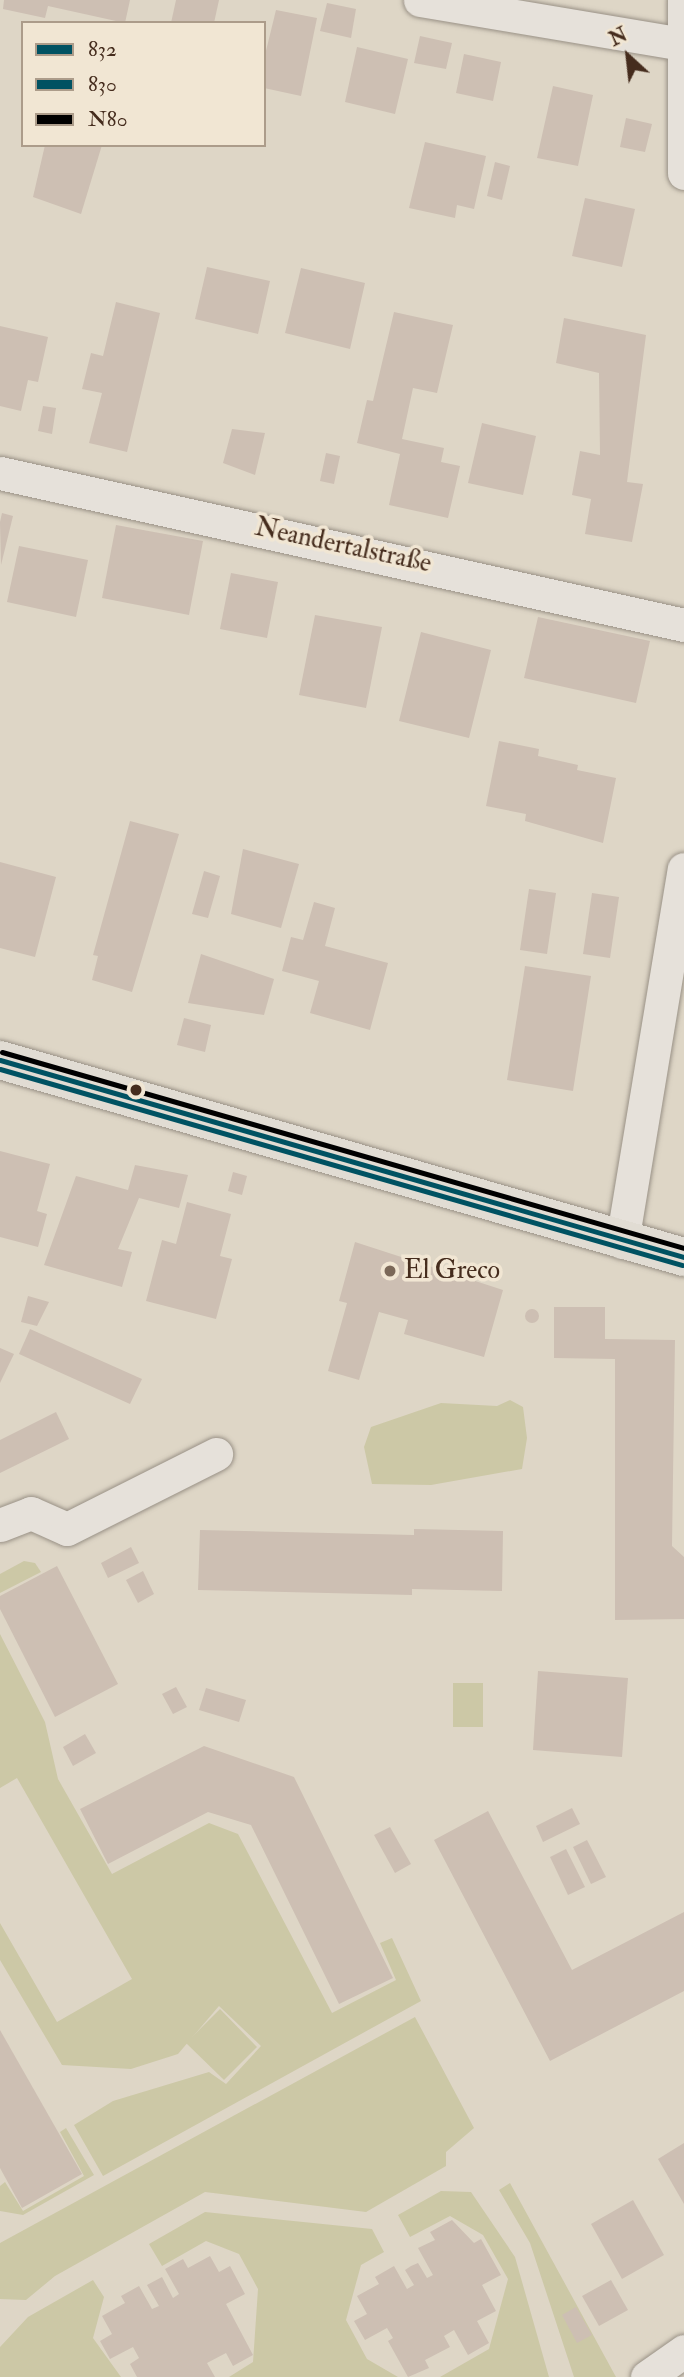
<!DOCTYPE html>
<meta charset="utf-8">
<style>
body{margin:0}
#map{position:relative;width:684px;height:2377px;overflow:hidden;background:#ded6c6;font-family:"IM FELL Double Pica",serif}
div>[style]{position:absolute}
.green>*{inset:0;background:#ccc8a6}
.building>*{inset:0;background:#cdbfb3}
.round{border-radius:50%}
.roads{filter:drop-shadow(0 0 2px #999186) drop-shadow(0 0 2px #999186)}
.minor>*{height:33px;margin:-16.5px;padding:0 16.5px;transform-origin:16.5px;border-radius:16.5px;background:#e6e1da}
.major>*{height:38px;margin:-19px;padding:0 19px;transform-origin:19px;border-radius:19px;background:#e1dcd3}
.bus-1>*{height:5px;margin:-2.5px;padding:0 2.5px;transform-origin:2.5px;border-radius:2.5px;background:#005262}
.bus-2>*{height:5px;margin:-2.5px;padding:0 2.5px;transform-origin:2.5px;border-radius:2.5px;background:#005262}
.bus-3>*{height:5px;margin:-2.5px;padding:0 2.5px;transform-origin:2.5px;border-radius:2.5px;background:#000}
.dots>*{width:19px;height:19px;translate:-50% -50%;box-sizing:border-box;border:4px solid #f1e6d3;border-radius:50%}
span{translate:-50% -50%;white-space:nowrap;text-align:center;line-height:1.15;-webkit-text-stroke:7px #f1e6d3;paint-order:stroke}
.street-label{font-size:26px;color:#452c1d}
.poi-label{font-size:26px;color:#452c1d}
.left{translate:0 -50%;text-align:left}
.legend{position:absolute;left:21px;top:21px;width:245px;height:126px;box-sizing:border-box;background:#f1e6d3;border:2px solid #ac9c8a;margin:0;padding:9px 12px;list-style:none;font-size:21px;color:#452c1d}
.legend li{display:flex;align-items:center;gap:14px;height:35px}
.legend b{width:35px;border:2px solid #ac9c8a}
.north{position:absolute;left:593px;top:21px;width:70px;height:70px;-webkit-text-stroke:5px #f1e6d3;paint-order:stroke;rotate:333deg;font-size:19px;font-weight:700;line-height:28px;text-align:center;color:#452c1d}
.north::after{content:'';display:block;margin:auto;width:24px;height:32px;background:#452c1d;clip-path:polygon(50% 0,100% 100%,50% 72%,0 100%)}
</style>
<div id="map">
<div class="green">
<div style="clip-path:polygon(510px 1400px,523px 1407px,527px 1438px,522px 1469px,431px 1485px,372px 1484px,364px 1447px,371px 1427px,441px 1403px,497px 1406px)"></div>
<div style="clip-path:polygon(24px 1561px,35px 1563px,41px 1572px,0 1593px,0 1574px)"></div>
<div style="clip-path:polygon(0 1634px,45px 1722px,58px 1779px,112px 1874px,209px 1823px,238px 1834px,332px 2013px,396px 1980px,380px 1943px,392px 1938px,421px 2001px,103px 2176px,74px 2125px,113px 2101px,209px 2072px,226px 2084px,261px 2046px,219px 2006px,178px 2054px,131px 2069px,62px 2065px,0 1960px,0 1923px,57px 2022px,132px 1979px,17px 1778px,0 1788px)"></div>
<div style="clip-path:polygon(453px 1683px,483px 1683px,483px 1727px,453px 1727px)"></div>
<div style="clip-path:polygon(220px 2009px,257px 2047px,224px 2080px,186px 2043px)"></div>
<div style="clip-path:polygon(415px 2017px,474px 2128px,446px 2152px,446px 2166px,366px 2212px,205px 2192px,55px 2276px,26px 2300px,0 2299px,0 2243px)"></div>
<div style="clip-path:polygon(66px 2128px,94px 2175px,23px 2215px,0 2211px,0 2186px,5px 2182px,23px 2211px,84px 2176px,60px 2132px)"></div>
<div style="clip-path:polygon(510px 2183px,616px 2377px,574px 2377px,530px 2243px,499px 2190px)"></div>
<div style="clip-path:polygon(441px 2191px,471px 2192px,515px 2257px,549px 2377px,440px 2377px,489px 2349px,508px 2279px,483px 2235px,450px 2216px,410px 2237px,398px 2215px)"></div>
<div style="clip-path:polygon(205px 2212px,372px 2229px,384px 2252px,361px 2265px,346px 2320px,367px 2359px,398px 2377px,229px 2377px,253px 2362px,258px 2289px,239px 2254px,206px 2241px,162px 2266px,149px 2244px)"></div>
<div style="clip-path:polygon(93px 2280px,104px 2297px,93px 2338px,121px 2377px,0 2377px,0 2347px,28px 2317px)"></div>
</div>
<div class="building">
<div style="clip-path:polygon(4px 0,130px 0,125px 23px,48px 6px,45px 18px,3px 9px)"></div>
<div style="clip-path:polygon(176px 0,219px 0,214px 23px,171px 23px)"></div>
<div style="clip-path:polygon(327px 3px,356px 9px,351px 38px,320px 31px)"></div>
<div style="clip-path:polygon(276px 10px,317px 18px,301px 96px,264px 88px,264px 59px)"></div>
<div style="clip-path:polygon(420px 36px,452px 43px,446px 69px,414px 63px)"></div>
<div style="clip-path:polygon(357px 47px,408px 59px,395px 114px,345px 102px)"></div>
<div style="clip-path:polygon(464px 54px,501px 62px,493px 101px,456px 93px)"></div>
<div style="clip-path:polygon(553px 86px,593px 95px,578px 166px,537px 158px)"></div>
<div style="clip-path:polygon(626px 118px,652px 124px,645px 152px,620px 147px)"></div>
<div style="clip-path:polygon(425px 142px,486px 156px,474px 209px,457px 205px,455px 218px,409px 208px)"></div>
<div style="clip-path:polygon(45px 145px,102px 145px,81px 214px,33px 197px)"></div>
<div style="clip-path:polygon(495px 162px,510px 166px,502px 200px,487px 196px)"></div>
<div style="clip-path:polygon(585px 198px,635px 209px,622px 267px,572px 256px)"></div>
<div style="clip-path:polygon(207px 267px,270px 281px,258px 334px,195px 319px)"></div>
<div style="clip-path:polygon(301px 268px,365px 283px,350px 349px,285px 333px)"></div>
<div style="clip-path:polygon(116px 302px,160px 313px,127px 452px,89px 443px,102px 393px,82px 389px,91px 353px,103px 356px)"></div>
<div style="clip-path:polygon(394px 312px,453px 325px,437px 393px,413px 388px,402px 439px,444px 448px,441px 462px,460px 466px,448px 518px,389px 505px,400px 454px,357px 443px,367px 400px,373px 401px)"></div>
<div style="clip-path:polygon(564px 318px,646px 335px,627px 482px,643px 484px,632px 542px,585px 534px,591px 499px,572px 495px,580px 451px,600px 455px,599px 373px,556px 363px)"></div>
<div style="clip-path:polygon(0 326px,48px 337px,38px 382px,28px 380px,21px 411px,0 406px)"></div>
<div style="clip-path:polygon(43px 406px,56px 408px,52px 434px,38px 431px)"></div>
<div style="clip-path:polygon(482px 423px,536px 436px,523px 495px,468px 483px)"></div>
<div style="clip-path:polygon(232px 429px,265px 433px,255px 475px,223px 463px)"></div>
<div style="clip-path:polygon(326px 453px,340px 456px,334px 484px,320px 481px)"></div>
<div style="clip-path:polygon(2px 513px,13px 516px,1px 565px,0 522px)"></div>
<div style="clip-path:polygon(116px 525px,203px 541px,189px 615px,102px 598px)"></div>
<div style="clip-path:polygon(19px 546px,88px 560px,76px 617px,7px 602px)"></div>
<div style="clip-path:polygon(231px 573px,278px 582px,267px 638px,220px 629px)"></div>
<div style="clip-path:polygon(315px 615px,382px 627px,366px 708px,299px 695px)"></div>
<div style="clip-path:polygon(538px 617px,650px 641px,636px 703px,524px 678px)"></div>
<div style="clip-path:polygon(421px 632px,491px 650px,469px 738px,399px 721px)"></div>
<div style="clip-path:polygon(499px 741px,539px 749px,538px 756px,578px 765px,577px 770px,616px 778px,603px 843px,525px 821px,526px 814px,486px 806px)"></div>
<div style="clip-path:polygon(130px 821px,179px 834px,132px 992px,92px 980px,98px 956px,93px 955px)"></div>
<div style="clip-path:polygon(243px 849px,299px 864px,281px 928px,231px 914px)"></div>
<div style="clip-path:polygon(0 862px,56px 877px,35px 957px,0 948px)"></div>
<div style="clip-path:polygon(204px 871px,220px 876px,208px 918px,192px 914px)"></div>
<div style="clip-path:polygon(529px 889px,556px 893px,547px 954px,520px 950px)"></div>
<div style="clip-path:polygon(592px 893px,619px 897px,610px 958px,583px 954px)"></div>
<div style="clip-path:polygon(314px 902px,335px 908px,325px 946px,388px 963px,370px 1030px,310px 1013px,319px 981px,282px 971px,291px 937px,303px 940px)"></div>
<div style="clip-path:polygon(201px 954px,274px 979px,264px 1015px,188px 1003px)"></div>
<div style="clip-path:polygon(525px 966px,591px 976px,573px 1091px,507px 1080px)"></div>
<div style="clip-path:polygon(184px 1018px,211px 1025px,205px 1052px,177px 1045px)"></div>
<div style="clip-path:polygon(0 1151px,50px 1164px,37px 1211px,47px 1214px,38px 1247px,0 1237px)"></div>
<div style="clip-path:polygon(135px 1165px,188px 1175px,179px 1208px,139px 1198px,118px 1249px,132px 1252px,122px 1287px,44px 1265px,76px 1176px,128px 1190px)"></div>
<div style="clip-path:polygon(233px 1172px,247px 1176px,242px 1195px,228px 1191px)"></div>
<div style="clip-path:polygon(187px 1202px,231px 1214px,220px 1256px,232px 1259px,216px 1319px,146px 1301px,162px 1240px,176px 1244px)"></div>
<div style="clip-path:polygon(355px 1242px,503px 1290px,484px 1357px,404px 1334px,408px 1320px,379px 1312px,359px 1380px,328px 1371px,347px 1303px,339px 1301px)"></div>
<div style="clip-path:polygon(28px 1296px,49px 1302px,37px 1326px,21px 1322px)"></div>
<div style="clip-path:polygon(554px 1307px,605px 1307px,605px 1339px,675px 1340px,672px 1546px,684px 1557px,684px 1619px,615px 1620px,615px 1359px,554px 1358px)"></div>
<div class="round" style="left:525px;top:1309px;width:14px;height:14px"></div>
<div style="clip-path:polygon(30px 1329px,142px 1379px,130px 1404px,19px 1354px)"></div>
<div style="clip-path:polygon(0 1348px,14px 1354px,0 1383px)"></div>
<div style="clip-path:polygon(56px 1412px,69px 1439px,0 1473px,0 1440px)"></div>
<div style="clip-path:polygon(414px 1529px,503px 1531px,502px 1591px,412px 1589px,412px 1595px,198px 1590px,200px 1530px,414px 1535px)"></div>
<div style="clip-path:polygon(131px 1547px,139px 1563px,108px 1578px,101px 1563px)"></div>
<div style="clip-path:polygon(57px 1566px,118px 1684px,55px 1717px,0 1609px,0 1596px)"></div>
<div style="clip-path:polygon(143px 1571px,154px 1594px,138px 1603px,126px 1580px)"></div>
<div style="clip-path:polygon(538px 1671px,628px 1678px,622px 1757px,533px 1750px)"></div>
<div style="clip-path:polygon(176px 1687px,187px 1707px,173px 1714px,162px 1694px)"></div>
<div style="clip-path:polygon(206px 1688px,246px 1700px,239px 1722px,199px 1710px)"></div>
<div style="clip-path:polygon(85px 1734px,96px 1753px,73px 1766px,63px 1747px)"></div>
<div style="clip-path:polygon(204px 1746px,294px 1777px,393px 1978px,339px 2004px,251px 1825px,208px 1812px,108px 1864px,80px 1809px)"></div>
<div style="clip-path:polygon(572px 1808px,580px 1824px,543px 1842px,536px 1826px)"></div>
<div style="clip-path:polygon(488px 1811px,572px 1970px,684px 1912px,684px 1991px,550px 2061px,434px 1840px)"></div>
<div style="clip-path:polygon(390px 1827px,411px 1864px,395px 1873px,374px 1835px)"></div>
<div style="clip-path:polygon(587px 1840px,606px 1877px,591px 1884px,573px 1847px)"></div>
<div style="clip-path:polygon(566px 1849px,585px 1887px,568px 1895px,550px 1857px)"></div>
<div style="clip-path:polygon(0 2030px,82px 2174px,22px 2208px,0 2168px)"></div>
<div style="clip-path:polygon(684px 2143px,684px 2204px,658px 2159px)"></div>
<div style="clip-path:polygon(633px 2200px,664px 2255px,622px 2279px,591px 2224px)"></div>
<div style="clip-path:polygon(452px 2220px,474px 2243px,481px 2239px,501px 2275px,482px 2285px,496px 2311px,477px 2321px,489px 2343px,468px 2355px,454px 2330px,444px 2336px,450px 2347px,425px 2360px,429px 2368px,408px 2377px,388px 2341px,393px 2338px,387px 2328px,365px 2340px,354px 2321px,367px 2314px,357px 2296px,379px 2284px,375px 2277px,394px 2266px,407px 2289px,414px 2285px,405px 2270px,411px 2266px,418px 2263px,427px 2278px,433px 2275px,418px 2248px,435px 2240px,430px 2232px)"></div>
<div style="clip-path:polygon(210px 2256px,219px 2272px,230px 2266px,245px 2294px,226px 2304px,253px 2355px,233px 2366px,226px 2353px,207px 2363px,215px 2377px,137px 2377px,130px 2364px,139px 2358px,133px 2347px,110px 2359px,100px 2341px,112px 2334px,102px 2316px,125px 2303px,121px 2296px,139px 2286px,152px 2309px,159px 2306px,147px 2285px,162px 2277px,173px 2298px,179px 2294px,165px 2269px,183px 2259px,188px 2268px)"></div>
<div style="clip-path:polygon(611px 2280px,628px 2310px,599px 2326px,582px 2296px)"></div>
<div style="clip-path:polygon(576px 2307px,592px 2335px,577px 2343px,562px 2315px)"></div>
</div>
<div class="roads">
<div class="minor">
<div style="left:420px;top:0;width:268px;rotate:9.5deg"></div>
<div style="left:684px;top:0;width:173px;rotate:90deg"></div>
<div style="left:0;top:473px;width:701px;rotate:12.53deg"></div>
<div style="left:622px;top:1242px;width:378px;rotate:-80.6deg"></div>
<div style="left:0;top:1525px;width:33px;rotate:-21deg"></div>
<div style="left:31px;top:1513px;width:39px;rotate:24deg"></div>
<div style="left:67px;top:1529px;width:167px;rotate:-26.7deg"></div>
<div style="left:647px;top:2377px;width:45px;rotate:-35.1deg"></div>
</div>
<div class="major">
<div style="left:0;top:1060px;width:712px;rotate:16.07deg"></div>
</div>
</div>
<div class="bus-1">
<div style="left:0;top:1060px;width:712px;rotate:16.07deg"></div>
</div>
<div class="bus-2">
<div style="left:0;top:1069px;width:710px;rotate:16.03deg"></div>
</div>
<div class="bus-3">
<div style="left:2px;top:1052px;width:710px;rotate:16.03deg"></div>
</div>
<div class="dots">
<div style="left:136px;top:1090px;background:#452c1d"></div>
<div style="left:390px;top:1271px;background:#7b6858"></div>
</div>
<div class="street-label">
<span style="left:343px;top:546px;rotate:12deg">Neandertalstraße</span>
</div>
<div class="poi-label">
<span class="left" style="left:404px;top:1271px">El Greco</span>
</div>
<ul class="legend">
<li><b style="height:9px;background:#005262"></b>832</li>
<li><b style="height:9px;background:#005262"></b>830</li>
<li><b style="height:9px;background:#000"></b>N80</li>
</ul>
<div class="north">N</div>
</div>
